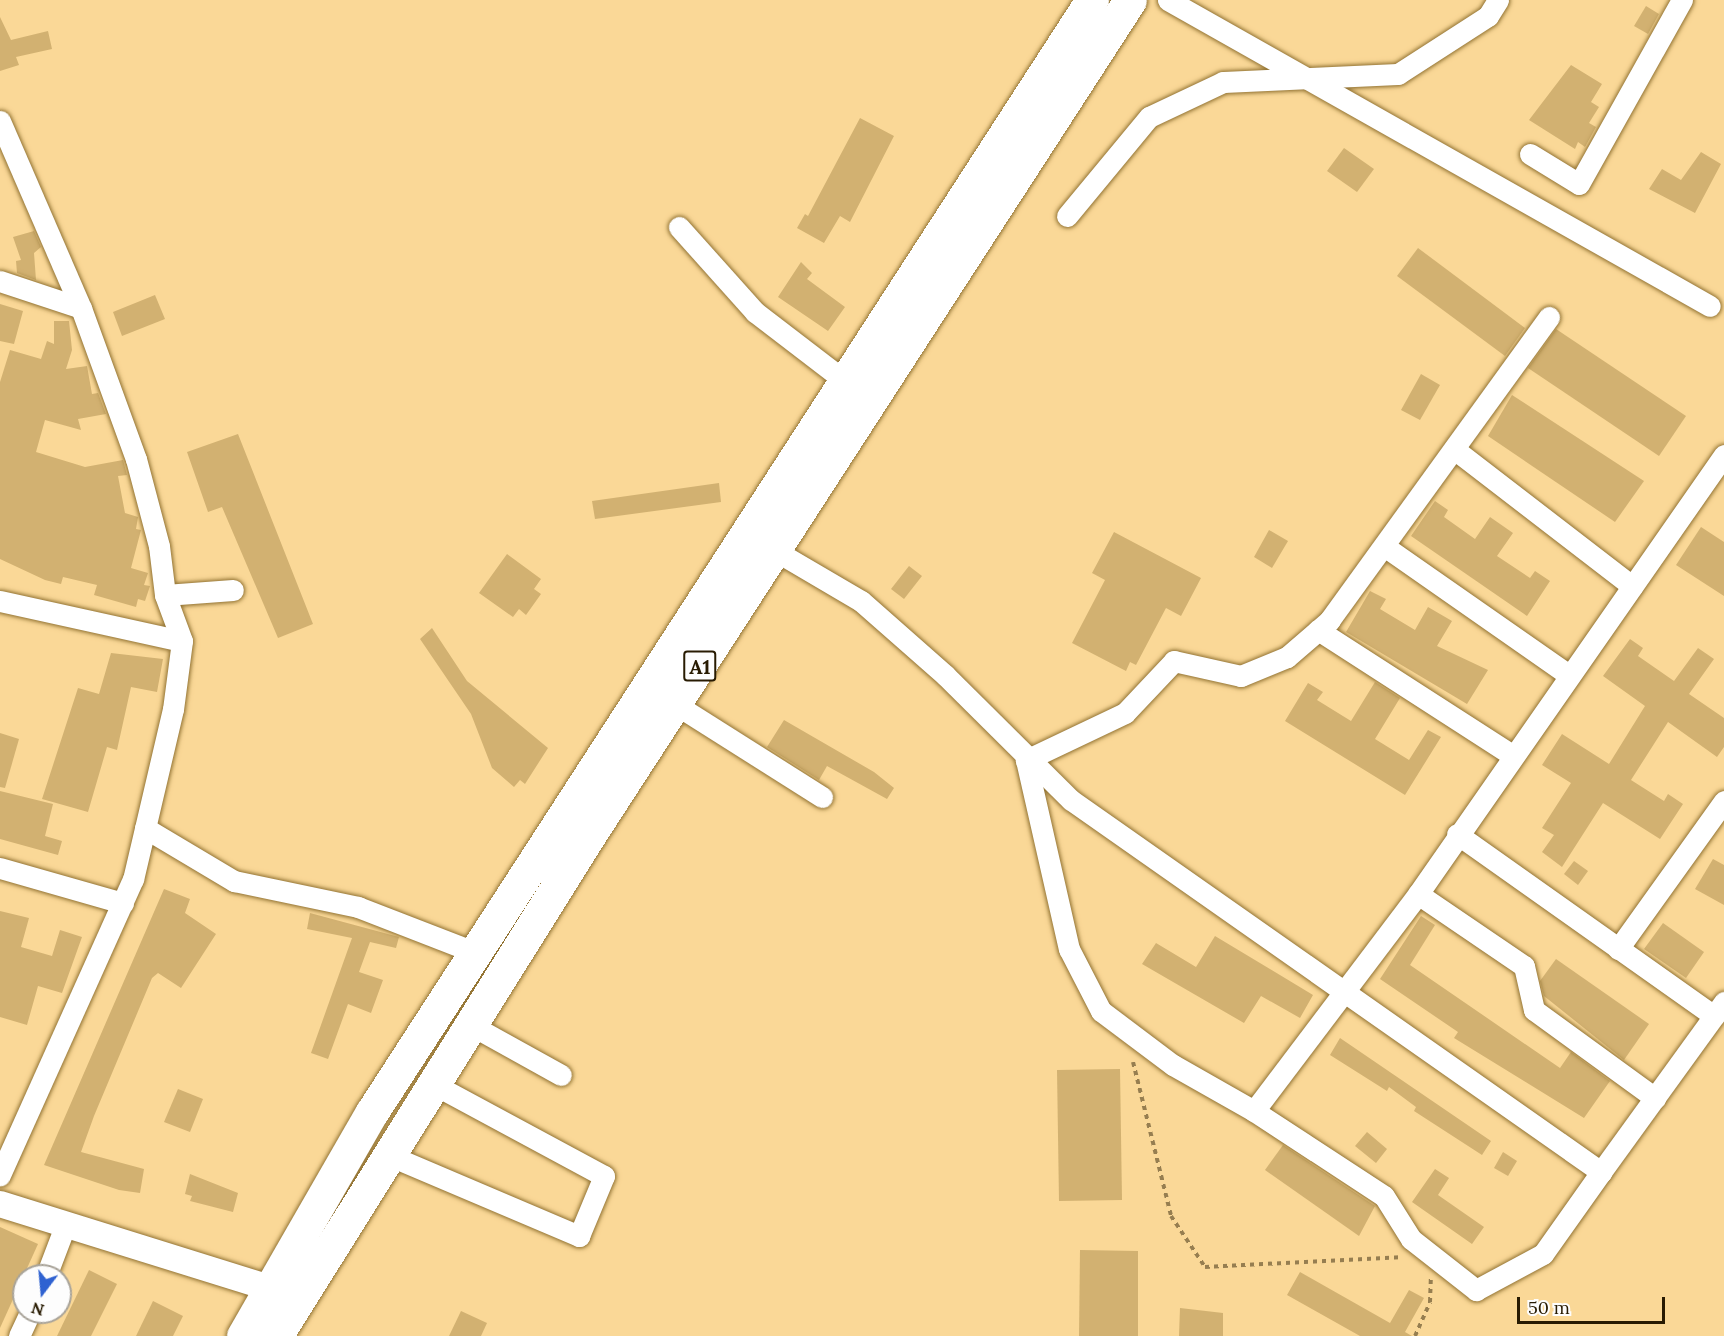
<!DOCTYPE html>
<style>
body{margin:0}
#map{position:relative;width:1724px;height:1336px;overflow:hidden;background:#fad897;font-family:Lora,serif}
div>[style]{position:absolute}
.building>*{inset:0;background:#d2b171}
.path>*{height:4px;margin-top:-2px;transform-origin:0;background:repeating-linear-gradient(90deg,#967e50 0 4.5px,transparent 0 9px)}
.roads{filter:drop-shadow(0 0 2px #927333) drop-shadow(0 0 2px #927333)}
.minor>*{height:21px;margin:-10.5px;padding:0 10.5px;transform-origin:10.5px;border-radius:10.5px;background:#fff}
.tertiary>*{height:26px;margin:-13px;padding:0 13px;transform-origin:13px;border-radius:13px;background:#fff}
.trunk>*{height:33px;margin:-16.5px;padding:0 16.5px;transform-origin:16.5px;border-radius:16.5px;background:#fff}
span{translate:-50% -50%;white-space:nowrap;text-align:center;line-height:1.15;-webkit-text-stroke:4.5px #fdfdfd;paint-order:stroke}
.shield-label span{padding:2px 4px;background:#fdfdfd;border:2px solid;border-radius:4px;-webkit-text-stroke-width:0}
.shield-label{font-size:20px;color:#281b02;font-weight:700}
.north{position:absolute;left:12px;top:1264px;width:60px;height:60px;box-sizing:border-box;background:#fdfdfd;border:2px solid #a8a399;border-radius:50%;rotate:196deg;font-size:16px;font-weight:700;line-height:24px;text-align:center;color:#281b02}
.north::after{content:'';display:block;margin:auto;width:21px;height:27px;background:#2f62d1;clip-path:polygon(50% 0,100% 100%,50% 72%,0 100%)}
.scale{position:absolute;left:1517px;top:1297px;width:148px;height:27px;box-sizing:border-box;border:3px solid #281b02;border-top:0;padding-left:8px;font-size:18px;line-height:21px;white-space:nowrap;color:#281b02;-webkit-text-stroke:4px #fdfdfd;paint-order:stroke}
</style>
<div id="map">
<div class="building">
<div style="clip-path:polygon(1646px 6px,1659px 14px,1648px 34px,1634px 26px)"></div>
<div style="clip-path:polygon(0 17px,11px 40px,48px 31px,52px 49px,16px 57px,19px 65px,0 71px)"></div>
<div style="clip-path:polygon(1571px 65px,1602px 84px,1591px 102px,1599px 107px,1589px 123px,1596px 127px,1585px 147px,1578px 142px,1575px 149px,1529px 120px)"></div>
<div style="clip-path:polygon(860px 118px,894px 136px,850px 222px,840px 216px,824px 243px,797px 228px,805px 214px,808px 216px)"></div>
<div style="clip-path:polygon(1344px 148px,1374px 169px,1357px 192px,1327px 171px)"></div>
<div style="clip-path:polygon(1701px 152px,1721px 164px,1695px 213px,1649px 189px,1662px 169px,1681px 180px)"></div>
<div style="clip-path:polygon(34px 231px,41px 247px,34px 253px,36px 280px,17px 273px,16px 261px,21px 260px,13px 237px)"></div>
<div style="clip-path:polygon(1418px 248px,1525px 328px,1505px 356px,1397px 276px)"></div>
<div style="clip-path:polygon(801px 262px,812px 273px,807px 279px,845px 307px,828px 331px,778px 297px)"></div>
<div style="clip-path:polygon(155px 295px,165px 319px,122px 336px,113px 312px)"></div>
<div style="clip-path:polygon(0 304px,23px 311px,14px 344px,0 341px)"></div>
<div style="clip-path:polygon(54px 321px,69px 321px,72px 350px,66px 369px,87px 366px,92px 394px,98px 393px,106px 414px,78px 419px,81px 430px,45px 420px,36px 452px,85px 467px,123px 460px,127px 475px,118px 476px,125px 513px,138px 517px,136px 529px,141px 530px,131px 568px,148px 573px,144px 585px,150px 586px,145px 601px,138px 599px,136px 607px,94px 595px,97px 585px,63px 577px,61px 584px,45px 580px,0 559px,0 382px,10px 350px,41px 359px,47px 341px,54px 344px)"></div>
<div style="clip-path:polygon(1556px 329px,1686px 416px,1659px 456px,1528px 368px)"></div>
<div style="clip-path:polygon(1421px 374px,1440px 385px,1420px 420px,1401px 410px)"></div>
<div style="clip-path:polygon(1512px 395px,1644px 481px,1615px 522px,1488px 436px)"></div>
<div style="clip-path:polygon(238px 434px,313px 624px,278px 638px,222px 507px,208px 512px,187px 452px)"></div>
<div style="clip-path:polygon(719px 483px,721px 502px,595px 519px,592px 501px)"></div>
<div style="clip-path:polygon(1435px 501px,1448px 510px,1444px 517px,1475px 539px,1490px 517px,1513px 533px,1497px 556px,1530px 578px,1535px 571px,1550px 581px,1527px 616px,1411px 536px)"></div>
<div style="clip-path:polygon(1701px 527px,1724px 542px,1724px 596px,1676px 565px)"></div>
<div style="clip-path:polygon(1269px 530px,1288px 541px,1272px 568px,1254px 557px)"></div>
<div style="clip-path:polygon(1114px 532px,1201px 578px,1181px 616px,1166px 608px,1136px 665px,1130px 662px,1126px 671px,1072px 643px,1105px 580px,1092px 573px)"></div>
<div style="clip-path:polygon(507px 554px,541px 579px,534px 589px,541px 594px,526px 615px,519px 609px,513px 617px,479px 593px)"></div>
<div style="clip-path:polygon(909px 566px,922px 576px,904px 599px,891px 589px)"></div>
<div style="clip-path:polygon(1370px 591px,1386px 599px,1380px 609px,1415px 630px,1428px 607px,1452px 621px,1437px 646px,1488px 670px,1467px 704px,1346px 632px)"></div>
<div style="clip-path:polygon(432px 628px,467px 681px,548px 748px,525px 784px,520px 780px,514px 787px,492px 768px,471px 714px,420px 639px)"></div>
<div style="clip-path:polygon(1630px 639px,1643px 648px,1638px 656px,1674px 681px,1698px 648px,1714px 659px,1689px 694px,1724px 718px,1724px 747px,1717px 757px,1668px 722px,1631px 780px,1664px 801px,1668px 794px,1683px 804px,1660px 839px,1603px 803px,1562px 867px,1542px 852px,1554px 835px,1542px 828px,1571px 783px,1542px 765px,1562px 734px,1609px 764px,1645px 706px,1603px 676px)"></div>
<div style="clip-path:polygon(111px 653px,163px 659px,157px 692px,131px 687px,117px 750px,107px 747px,88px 812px,42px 799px,78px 688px,99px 694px)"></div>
<div style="clip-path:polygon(1375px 682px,1400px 698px,1375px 739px,1409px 760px,1428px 730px,1441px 737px,1405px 795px,1285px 721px,1308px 683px,1323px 692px,1317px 700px,1351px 721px)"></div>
<div style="clip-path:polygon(784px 720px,874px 772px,894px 788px,887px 799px,827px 766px,819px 780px,767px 747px)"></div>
<div style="clip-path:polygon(0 733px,19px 739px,5px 788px,0 787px)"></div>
<div style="clip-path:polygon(0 791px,53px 804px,45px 836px,62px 841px,58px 855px,0 839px)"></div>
<div style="clip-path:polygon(1713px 859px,1724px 865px,1724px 905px,1695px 889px)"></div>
<div style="clip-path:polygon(1574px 861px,1588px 871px,1578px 885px,1564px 874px)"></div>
<div style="clip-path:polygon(164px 889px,190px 899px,185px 913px,216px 934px,181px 988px,158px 973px,152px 978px,94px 1116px,81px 1152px,144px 1169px,140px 1193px,119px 1190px,44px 1165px)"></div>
<div style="clip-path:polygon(0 911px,29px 918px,21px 947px,52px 956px,60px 930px,82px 937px,62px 993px,38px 986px,27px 1025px,0 1017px)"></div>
<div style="clip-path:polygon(310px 913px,399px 937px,396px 948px,370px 942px,359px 972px,383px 980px,371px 1013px,348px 1004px,328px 1059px,311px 1053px,352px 938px,307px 929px)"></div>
<div style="clip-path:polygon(1421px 916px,1435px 925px,1410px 965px,1560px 1068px,1571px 1052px,1610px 1081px,1584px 1118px,1454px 1038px,1458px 1032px,1380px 979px)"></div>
<div style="clip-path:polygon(1663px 923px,1704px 952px,1686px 978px,1644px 949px)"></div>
<div style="clip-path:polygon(1215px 936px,1313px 995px,1300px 1018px,1261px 996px,1244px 1023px,1142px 964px,1156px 943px,1196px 967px)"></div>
<div style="clip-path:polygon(1556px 959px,1649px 1024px,1624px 1060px,1544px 996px,1540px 981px)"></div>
<div style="clip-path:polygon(1340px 1038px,1491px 1141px,1482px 1155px,1414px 1111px,1416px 1107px,1389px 1087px,1387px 1091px,1330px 1055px)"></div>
<div style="clip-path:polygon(1120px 1069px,1122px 1200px,1059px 1201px,1057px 1070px)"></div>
<div style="clip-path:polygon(178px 1089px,203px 1099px,190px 1132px,164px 1122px)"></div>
<div style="clip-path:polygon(1367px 1132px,1387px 1149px,1376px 1163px,1355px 1146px)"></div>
<div style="clip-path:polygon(1283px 1145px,1375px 1206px,1359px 1236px,1265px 1170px)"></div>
<div style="clip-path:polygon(1503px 1152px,1517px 1161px,1508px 1176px,1494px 1168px)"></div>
<div style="clip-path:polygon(1435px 1169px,1449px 1178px,1438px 1195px,1484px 1227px,1472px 1244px,1412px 1202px)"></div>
<div style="clip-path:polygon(190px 1174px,238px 1193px,233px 1212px,190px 1201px,192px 1196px,185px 1194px)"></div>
<div style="clip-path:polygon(0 1227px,38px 1244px,0 1328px)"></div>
<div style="clip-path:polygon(1080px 1250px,1138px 1251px,1138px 1336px,1079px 1336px)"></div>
<div style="clip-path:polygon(89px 1270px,117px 1284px,91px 1336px,57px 1336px)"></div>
<div style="clip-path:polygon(1300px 1272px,1390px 1323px,1409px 1290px,1424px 1298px,1405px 1332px,1412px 1336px,1360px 1336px,1287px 1295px)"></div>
<div style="clip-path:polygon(153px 1301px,183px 1316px,173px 1336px,136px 1336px)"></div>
<div style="clip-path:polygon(1180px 1308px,1223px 1313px,1223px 1336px,1179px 1336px)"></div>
<div style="clip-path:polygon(461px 1311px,487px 1323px,481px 1336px,449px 1336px)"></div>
</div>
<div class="path">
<div style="left:1133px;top:1062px;width:159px;rotate:76.1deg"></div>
<div style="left:1171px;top:1216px;width:61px;rotate:56.3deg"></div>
<div style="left:1205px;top:1267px;width:195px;rotate:-2.9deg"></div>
<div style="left:1415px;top:1336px;width:37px;rotate:-66deg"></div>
<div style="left:1430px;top:1302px;width:23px;rotate:-88deg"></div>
</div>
<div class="roads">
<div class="minor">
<div style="left:1168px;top:0;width:622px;rotate:29.45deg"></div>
<div style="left:0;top:121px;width:204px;rotate:66.6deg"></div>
<div style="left:81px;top:308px;width:161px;rotate:70deg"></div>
<div style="left:136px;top:459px;width:90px;rotate:75.2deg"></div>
<div style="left:159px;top:546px;width:49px;rotate:83deg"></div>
<div style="left:165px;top:595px;width:49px;rotate:69.7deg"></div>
<div style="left:182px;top:641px;width:69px;rotate:97.5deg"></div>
<div style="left:173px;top:709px;width:175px;rotate:103.2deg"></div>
<div style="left:133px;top:879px;width:325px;rotate:114.2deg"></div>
<div style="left:1530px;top:154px;width:57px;rotate:31.5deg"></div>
<div style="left:1579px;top:184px;width:211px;rotate:-60.8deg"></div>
<div style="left:1067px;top:216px;width:129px;rotate:-50.4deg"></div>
<div style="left:1149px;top:117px;width:82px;rotate:-25.3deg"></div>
<div style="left:1223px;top:82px;width:175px;rotate:-2.6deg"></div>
<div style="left:1398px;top:74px;width:107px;rotate:-32.8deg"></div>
<div style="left:1488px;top:16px;width:19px;rotate:-58deg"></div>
<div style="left:679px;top:227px;width:114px;rotate:48.2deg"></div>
<div style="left:755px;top:312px;width:113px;rotate:37.5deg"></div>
<div style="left:0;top:281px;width:85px;rotate:18.4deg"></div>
<div style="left:1549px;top:317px;width:374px;rotate:125.9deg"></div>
<div style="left:1330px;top:620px;width:57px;rotate:139.3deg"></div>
<div style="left:1287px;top:657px;width:50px;rotate:157.6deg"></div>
<div style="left:1241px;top:676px;width:69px;rotate:-167.4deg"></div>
<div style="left:1174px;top:661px;width:71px;rotate:133.3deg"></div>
<div style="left:1125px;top:713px;width:110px;rotate:154.6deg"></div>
<div style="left:1026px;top:760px;width:194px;rotate:77.2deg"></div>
<div style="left:1069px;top:949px;width:70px;rotate:62.7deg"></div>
<div style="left:1101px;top:1011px;width:90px;rotate:36.9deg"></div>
<div style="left:1173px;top:1065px;width:93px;rotate:29.6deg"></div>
<div style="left:1254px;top:1111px;width:272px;rotate:-52.9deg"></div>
<div style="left:1418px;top:894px;width:535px;rotate:-55.12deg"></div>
<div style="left:1454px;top:449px;width:225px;rotate:37.6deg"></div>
<div style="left:1384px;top:546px;width:226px;rotate:34.9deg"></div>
<div style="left:774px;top:550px;width:101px;rotate:30.4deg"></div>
<div style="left:861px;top:601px;width:113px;rotate:41.4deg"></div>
<div style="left:946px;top:676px;width:176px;rotate:44.8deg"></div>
<div style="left:1071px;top:800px;width:648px;rotate:35.06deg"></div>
<div style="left:1601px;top:1172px;width:210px;rotate:-54.1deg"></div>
<div style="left:165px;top:595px;width:68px;rotate:-4.2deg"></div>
<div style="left:0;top:601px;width:186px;rotate:12.4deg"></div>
<div style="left:1318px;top:630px;width:231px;rotate:32.8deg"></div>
<div style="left:675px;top:704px;width:174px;rotate:32.3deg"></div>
<div style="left:145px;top:828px;width:104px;rotate:30.8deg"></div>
<div style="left:234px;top:881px;width:127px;rotate:11.8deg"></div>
<div style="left:358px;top:907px;width:124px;rotate:21.2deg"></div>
<div style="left:1457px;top:834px;width:315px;rotate:35.3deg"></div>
<div style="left:0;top:868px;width:128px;rotate:15.9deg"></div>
<div style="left:1418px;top:894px;width:128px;rotate:34.2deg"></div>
<div style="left:1524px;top:966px;width:45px;rotate:77.2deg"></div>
<div style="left:1534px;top:1010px;width:150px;rotate:36deg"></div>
<div style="left:1618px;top:949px;width:182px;rotate:-54.4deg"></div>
<div style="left:469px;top:1024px;width:105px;rotate:29deg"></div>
<div style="left:1254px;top:1111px;width:155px;rotate:33.2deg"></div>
<div style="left:1384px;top:1196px;width:51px;rotate:57.9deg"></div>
<div style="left:1411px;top:1239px;width:83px;rotate:38.1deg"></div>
<div style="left:1476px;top:1290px;width:76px;rotate:-28.2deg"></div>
<div style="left:1543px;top:1254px;width:100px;rotate:-54.7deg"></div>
<div style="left:386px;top:1154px;width:210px;rotate:23deg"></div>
<div style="left:579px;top:1236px;width:65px;rotate:-67.4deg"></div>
<div style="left:604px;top:1176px;width:196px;rotate:-151.7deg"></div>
<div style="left:46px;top:1276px;width:53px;rotate:-69.2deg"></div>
<div style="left:19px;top:1336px;width:26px;rotate:-65deg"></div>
</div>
<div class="tertiary">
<div style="left:0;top:1204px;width:282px;rotate:17.3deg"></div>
</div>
<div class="trunk">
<div style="left:243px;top:1336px;width:258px;rotate:-60.1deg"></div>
<div style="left:372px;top:1112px;width:1325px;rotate:-57.08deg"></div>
<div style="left:276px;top:1336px;width:586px;rotate:-57.96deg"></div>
<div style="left:587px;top:839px;width:999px;rotate:-57.09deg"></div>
</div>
</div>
<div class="shield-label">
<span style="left:700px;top:666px">A1</span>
</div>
<div class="north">N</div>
<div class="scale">50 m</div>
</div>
